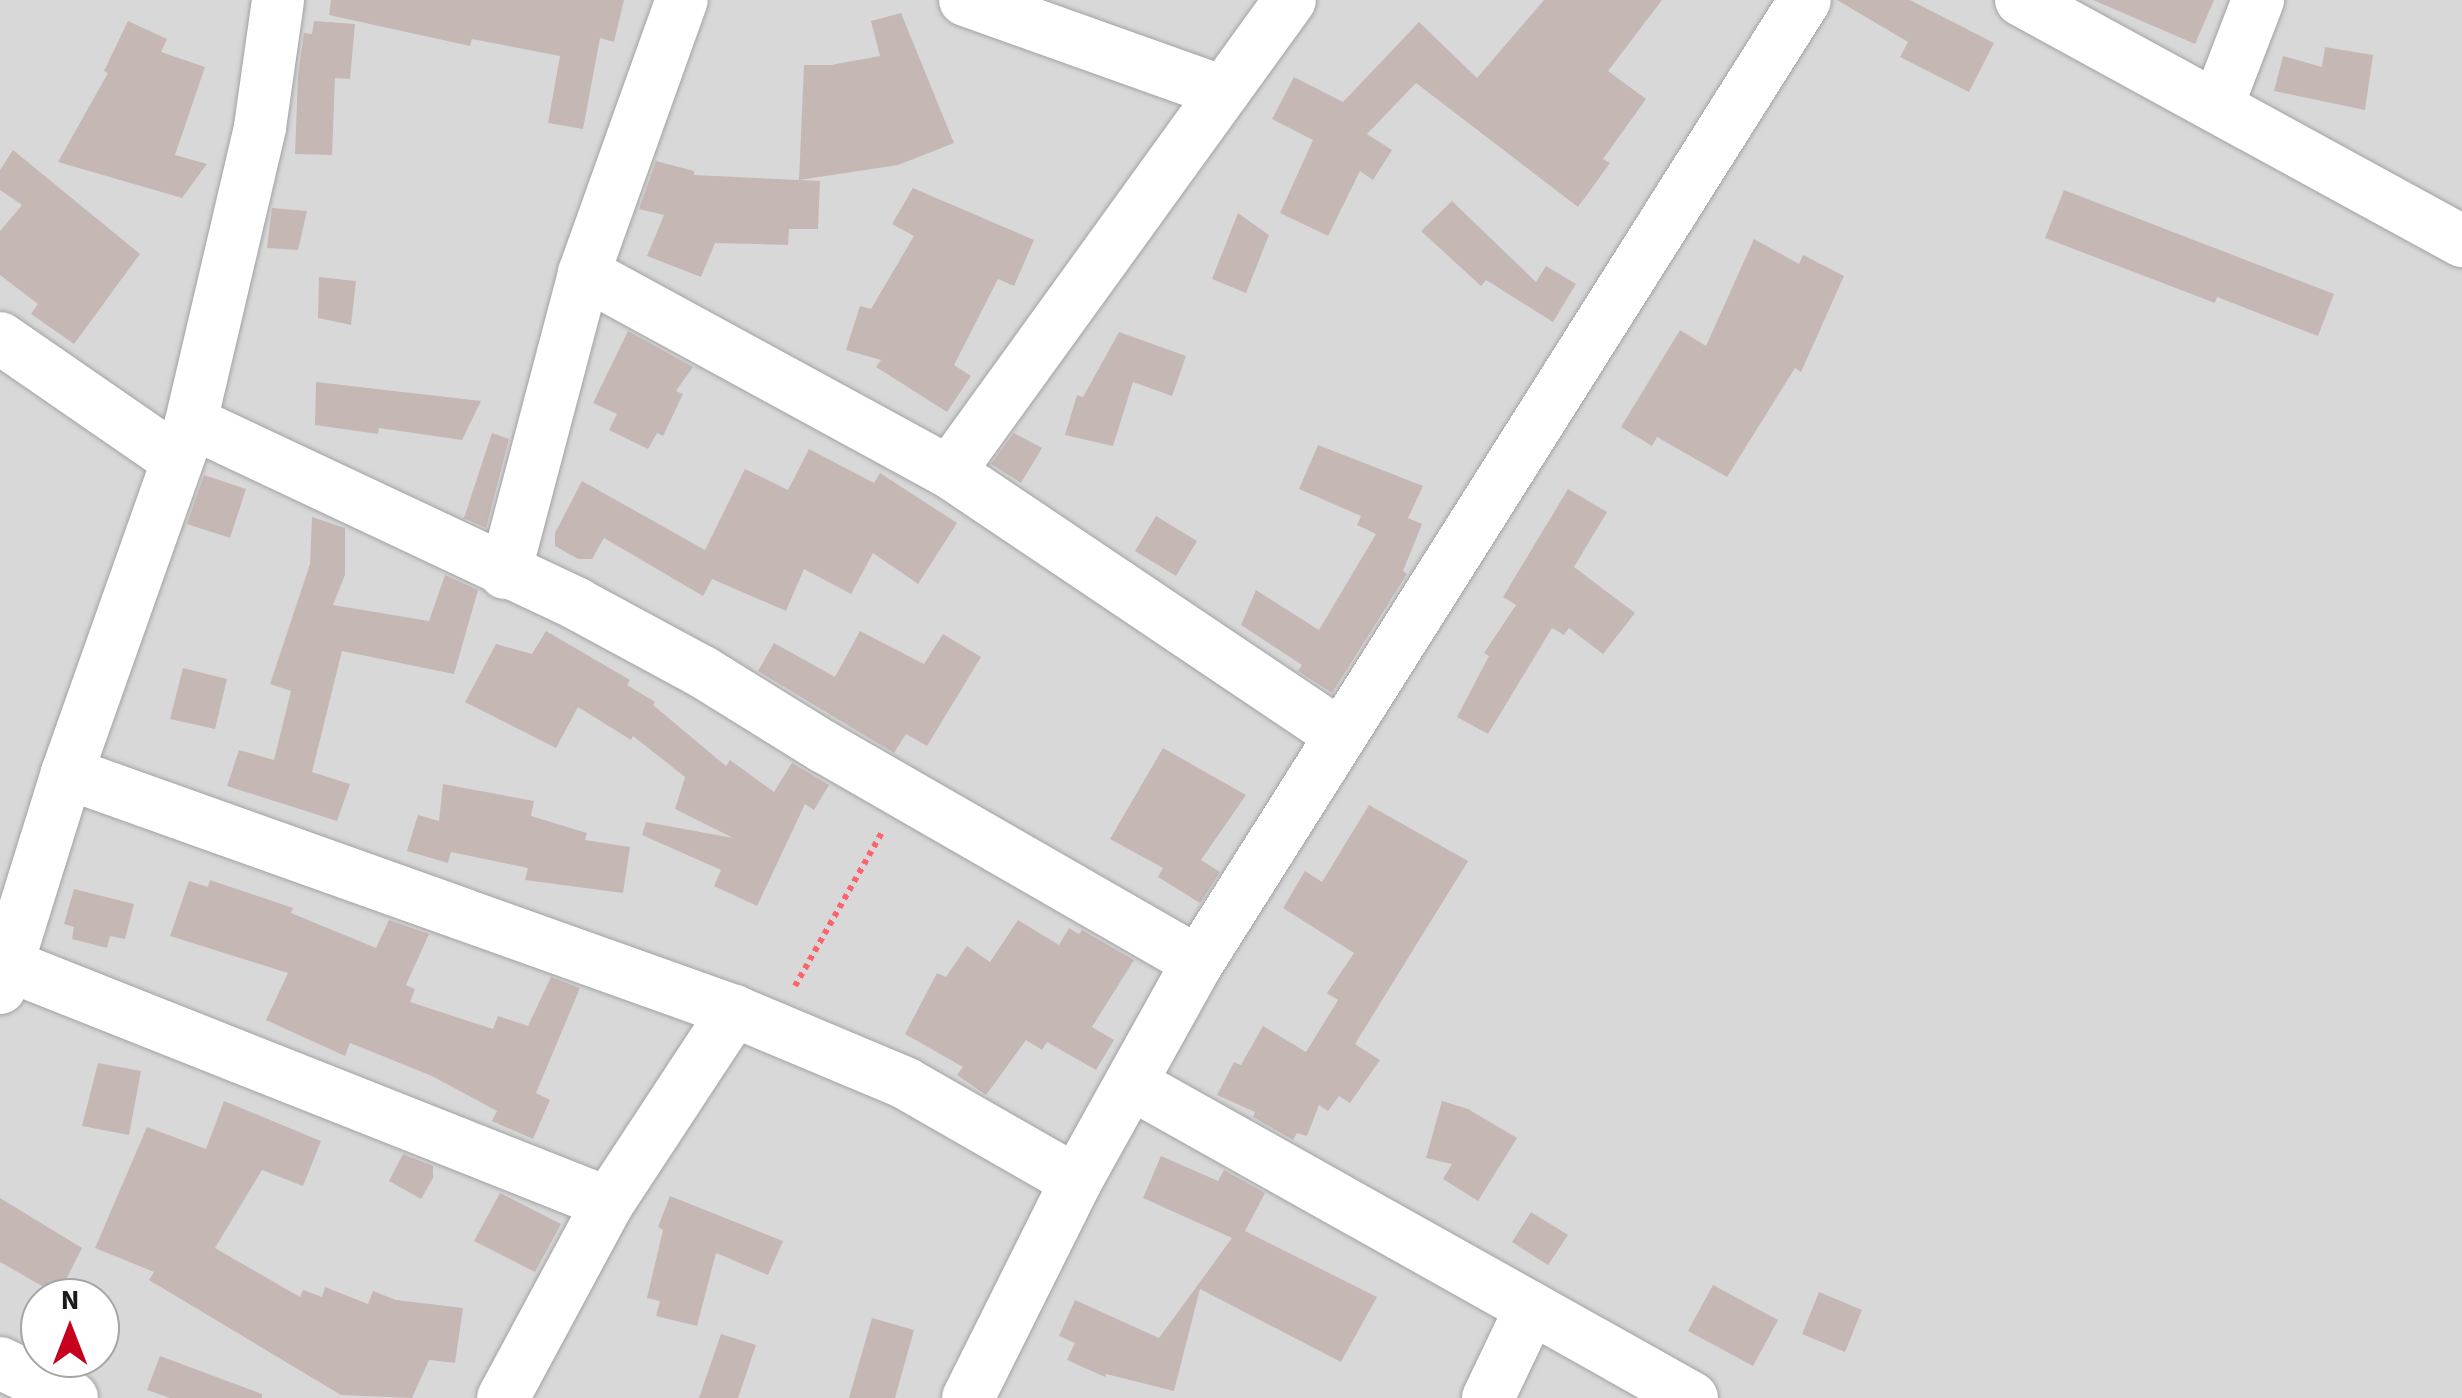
<!DOCTYPE html>
<style>
body{margin:0}
#map{position:relative;width:2462px;height:1398px;overflow:hidden;background:#ede7e0;font-family:"Source Sans 3",sans-serif}
div>[style]{position:absolute}
.residential>*{inset:0;background:#d9d8d8}
.building>*{inset:0;background:#c5b8b4}
.path>*{height:6px;margin-top:-3px;transform-origin:0;background:repeating-linear-gradient(90deg,#fc636b 0 5px,transparent 0 10px)}
.roads{filter:drop-shadow(0 0 2px #a2a2a2) drop-shadow(0 0 2px #a2a2a2)}
.minor>*{height:52px;margin:-26px;padding:0 26px;transform-origin:26px;border-radius:26px;background:#fff}
span{translate:-50% -50%;white-space:nowrap;text-align:center;line-height:1.15;-webkit-text-stroke:8px #fff;paint-order:stroke}
.north{position:absolute;left:20px;top:1278px;width:100px;height:100px;box-sizing:border-box;background:#fff;border:2px solid #a4a4a4;border-radius:50%;rotate:0deg;font-size:28px;font-weight:700;line-height:40px;text-align:center;color:#1b1b1b}
.north::after{content:'';display:block;margin:auto;width:35px;height:45px;background:#c7001f;clip-path:polygon(50% 0,100% 100%,50% 72%,0 100%)}
</style>
<div id="map">
<div class="residential">
<div style="clip-path:polygon(evenodd,0 0,2462px 0,2462px 1398px,0 1398px,0 0,40px 1298px,100px 1298px,100px 1358px,40px 1358px,40px 1298px)"></div>
</div>
<div class="building">
<div style="clip-path:polygon(331px 0,624px 0,614px 42px,600px 38px,583px 129px,548px 123px,560px 56px,472px 39px,470px 46px,329px 15px)"></div>
<div style="clip-path:polygon(1544px 0,1662px 0,1608px 71px,1646px 99px,1603px 159px,1610px 163px,1578px 207px,1416px 83px,1367px 134px,1392px 150px,1373px 180px,1360px 171px,1328px 236px,1280px 213px,1313px 140px,1272px 119px,1294px 77px,1343px 102px,1419px 22px,1477px 78px)"></div>
<div style="clip-path:polygon(1837px 0,1910px 0,1994px 43px,1969px 92px,1900px 57px,1908px 42px)"></div>
<div style="clip-path:polygon(2093px 0,2214px 0,2195px 44px)"></div>
<div style="clip-path:polygon(901px 13px,954px 143px,898px 165px,799px 180px,804px 65px,831px 65px,880px 56px,871px 21px)"></div>
<div style="clip-path:polygon(128px 21px,167px 39px,161px 52px,205px 67px,175px 155px,207px 164px,182px 198px,58px 162px,108px 73px,104px 71px)"></div>
<div style="clip-path:polygon(314px 21px,355px 24px,350px 79px,335px 78px,332px 155px,295px 154px,298px 75px,304px 33px,312px 34px)"></div>
<div style="clip-path:polygon(2325px 47px,2373px 55px,2365px 110px,2274px 91px,2283px 56px,2322px 67px)"></div>
<div style="clip-path:polygon(13px 150px,140px 254px,74px 344px,31px 314px,38px 304px,0 275px,0 231px,22px 205px,0 190px,0 170px)"></div>
<div style="clip-path:polygon(656px 161px,694px 171px,694px 175px,820px 181px,818px 229px,789px 229px,788px 245px,715px 243px,701px 277px,647px 256px,664px 215px,639px 209px)"></div>
<div style="clip-path:polygon(913px 188px,1034px 240px,1014px 286px,998px 279px,954px 365px,971px 376px,947px 412px,876px 367px,881px 360px,846px 350px,860px 306px,871px 309px,914px 236px,892px 224px)"></div>
<div style="clip-path:polygon(2064px 190px,2334px 294px,2318px 336px,2217px 297px,2215px 303px,2045px 238px)"></div>
<div style="clip-path:polygon(1452px 201px,1536px 282px,1546px 266px,1576px 284px,1553px 322px,1486px 280px,1481px 286px,1421px 231px)"></div>
<div style="clip-path:polygon(272px 208px,307px 211px,298px 250px,267px 248px)"></div>
<div style="clip-path:polygon(1238px 213px,1269px 235px,1246px 293px,1212px 279px)"></div>
<div style="clip-path:polygon(1754px 239px,1799px 264px,1803px 255px,1844px 276px,1801px 372px,1795px 368px,1727px 477px,1657px 437px,1652px 446px,1621px 427px,1680px 330px,1706px 346px)"></div>
<div style="clip-path:polygon(319px 277px,356px 281px,351px 325px,318px 318px)"></div>
<div style="clip-path:polygon(628px 331px,693px 367px,676px 391px,683px 394px,663px 436px,657px 433px,648px 449px,609px 430px,617px 414px,593px 403px)"></div>
<div style="clip-path:polygon(1119px 332px,1186px 356px,1172px 396px,1133px 382px,1113px 446px,1065px 435px,1077px 395px,1083px 397px)"></div>
<div style="clip-path:polygon(316px 382px,481px 401px,462px 440px,379px 428px,378px 434px,315px 425px)"></div>
<div style="clip-path:polygon(492px 433px,509px 439px,486px 528px,464px 518px)"></div>
<div style="clip-path:polygon(1014px 433px,1042px 448px,1021px 483px,991px 464px)"></div>
<div style="clip-path:polygon(1318px 445px,1423px 486px,1408px 518px,1422px 524px,1403px 571px,1407px 574px,1332px 693px,1298px 671px,1302px 665px,1241px 625px,1256px 590px,1319px 630px,1376px 534px,1357px 525px,1361px 516px,1299px 489px)"></div>
<div style="clip-path:polygon(809px 449px,874px 483px,880px 473px,957px 523px,918px 584px,873px 553px,851px 594px,804px 569px,786px 611px,712px 579px,703px 596px,604px 538px,592px 559px,578px 559px,555px 546px,555px 533px,582px 481px,705px 550px,745px 469px,788px 490px)"></div>
<div style="clip-path:polygon(204px 475px,246px 489px,230px 538px,187px 524px)"></div>
<div style="clip-path:polygon(1568px 489px,1607px 512px,1574px 567px,1635px 613px,1603px 654px,1569px 628px,1564px 635px,1552px 628px,1488px 734px,1457px 717px,1489px 656px,1484px 653px,1516px 605px,1503px 597px)"></div>
<div style="clip-path:polygon(1156px 516px,1197px 541px,1176px 576px,1135px 551px)"></div>
<div style="clip-path:polygon(312px 517px,345px 528px,345px 575px,333px 605px,429px 621px,445px 575px,478px 590px,454px 674px,342px 651px,312px 772px,350px 784px,337px 821px,227px 786px,239px 750px,274px 760px,291px 691px,270px 684px,310px 564px)"></div>
<div style="clip-path:polygon(546px 631px,630px 680px,627px 685px,655px 702px,653px 705px,726px 766px,730px 760px,774px 792px,792px 763px,829px 785px,814px 810px,805px 804px,757px 906px,714px 886px,721px 870px,642px 835px,646px 822px,733px 838px,675px 809px,685px 777px,633px 736px,631px 740px,578px 707px,556px 748px,465px 702px,496px 644px,532px 654px)"></div>
<div style="clip-path:polygon(860px 631px,924px 664px,943px 634px,981px 657px,927px 746px,906px 734px,894px 753px,758px 671px,774px 643px,835px 677px)"></div>
<div style="clip-path:polygon(183px 668px,227px 679px,215px 729px,170px 719px)"></div>
<div style="clip-path:polygon(1163px 748px,1246px 795px,1201px 860px,1220px 872px,1200px 903px,1158px 877px,1163px 868px,1110px 839px)"></div>
<div style="clip-path:polygon(443px 784px,534px 801px,531px 816px,587px 833px,585px 840px,630px 847px,623px 893px,525px 880px,528px 868px,451px 852px,448px 863px,407px 851px,418px 815px,439px 821px)"></div>
<div style="clip-path:polygon(1369px 805px,1468px 861px,1355px 1044px,1380px 1060px,1350px 1103px,1339px 1096px,1328px 1111px,1319px 1105px,1307px 1136px,1297px 1133px,1293px 1140px,1253px 1117px,1255px 1112px,1217px 1095px,1234px 1062px,1241px 1065px,1263px 1026px,1306px 1052px,1338px 1000px,1327px 993px,1354px 953px,1283px 908px,1305px 871px,1322px 882px)"></div>
<div style="clip-path:polygon(210px 880px,293px 908px,291px 913px,376px 948px,389px 920px,429px 934px,406px 985px,415px 989px,410px 1002px,493px 1029px,498px 1016px,528px 1026px,551px 977px,580px 988px,536px 1093px,550px 1100px,533px 1139px,492px 1121px,497px 1111px,432px 1076px,350px 1043px,345px 1056px,266px 1020px,288px 973px,170px 936px,189px 881px,208px 887px)"></div>
<div style="clip-path:polygon(74px 889px,134px 904px,125px 939px,110px 936px,107px 948px,72px 939px,74px 927px,64px 924px)"></div>
<div style="clip-path:polygon(1018px 920px,1059px 945px,1069px 928px,1079px 934px,1082px 930px,1134px 960px,1092px 1027px,1114px 1040px,1096px 1070px,1047px 1042px,1042px 1050px,1026px 1040px,986px 1095px,957px 1075px,963px 1067px,905px 1034px,937px 973px,946px 977px,967px 946px,990px 962px)"></div>
<div style="clip-path:polygon(98px 1063px,141px 1071px,129px 1135px,82px 1126px)"></div>
<div style="clip-path:polygon(224px 1101px,321px 1141px,303px 1186px,262px 1170px,215px 1248px,300px 1297px,303px 1290px,322px 1297px,325px 1287px,368px 1304px,373px 1291px,396px 1300px,463px 1308px,455px 1363px,429px 1360px,412px 1398px,341px 1395px,149px 1280px,154px 1272px,95px 1248px,147px 1127px,206px 1149px)"></div>
<div style="clip-path:polygon(1442px 1101px,1468px 1109px,1517px 1138px,1478px 1201px,1443px 1179px,1452px 1164px,1426px 1158px)"></div>
<div style="clip-path:polygon(403px 1154px,433px 1166px,433px 1178px,421px 1199px,389px 1181px)"></div>
<div style="clip-path:polygon(1161px 1156px,1218px 1181px,1224px 1170px,1265px 1193px,1245px 1231px,1377px 1297px,1341px 1362px,1200px 1289px,1174px 1391px,1106px 1374px,1105px 1377px,1067px 1360px,1075px 1343px,1059px 1336px,1075px 1300px,1159px 1338px,1232px 1238px,1143px 1198px)"></div>
<div style="clip-path:polygon(500px 1193px,561px 1224px,535px 1272px,474px 1241px)"></div>
<div style="clip-path:polygon(670px 1196px,783px 1241px,768px 1275px,716px 1253px,697px 1326px,656px 1316px,660px 1301px,647px 1298px,663px 1230px,658px 1227px)"></div>
<div style="clip-path:polygon(0 1198px,82px 1248px,58px 1295px,0 1262px)"></div>
<div style="clip-path:polygon(1531px 1212px,1568px 1235px,1548px 1265px,1512px 1242px)"></div>
<div style="clip-path:polygon(1713px 1285px,1778px 1320px,1753px 1366px,1688px 1331px)"></div>
<div style="clip-path:polygon(1819px 1292px,1862px 1310px,1845px 1352px,1802px 1334px)"></div>
<div style="clip-path:polygon(872px 1318px,914px 1330px,895px 1398px,849px 1398px)"></div>
<div style="clip-path:polygon(721px 1334px,756px 1345px,738px 1398px,699px 1398px)"></div>
<div style="clip-path:polygon(160px 1356px,262px 1394px,262px 1398px,170px 1398px,147px 1390px)"></div>
</div>
<div class="path">
<div style="left:795px;top:986px;width:177px;rotate:-60.5deg"></div>
</div>
<div class="roads">
<div class="minor">
<div style="left:965px;top:0;width:274px;rotate:19.6deg"></div>
<div style="left:2021px;top:0;width:503px;rotate:28.66deg"></div>
<div style="left:2217px;top:107px;width:115px;rotate:-69deg"></div>
<div style="left:584px;top:273px;width:416px;rotate:28.6deg"></div>
<div style="left:949px;top:472px;width:471px;rotate:33.9deg"></div>
<div style="left:0;top:338px;width:215px;rotate:34.6deg"></div>
<div style="left:191px;top:422px;width:427px;rotate:25.2deg"></div>
<div style="left:577px;top:604px;width:143px;rotate:28.4deg"></div>
<div style="left:703px;top:672px;width:142px;rotate:31.8deg"></div>
<div style="left:824px;top:747px;width:431px;rotate:29.9deg"></div>
<div style="left:949px;top:472px;width:582px;rotate:-54.15deg"></div>
<div style="left:505px;top:573px;width:310px;rotate:-75.2deg"></div>
<div style="left:584px;top:273px;width:290px;rotate:-70.3deg"></div>
<div style="left:67px;top:773px;width:708px;rotate:19.64deg"></div>
<div style="left:734px;top:1011px;width:186px;rotate:22.8deg"></div>
<div style="left:905px;top:1083px;width:197px;rotate:29.8deg"></div>
<div style="left:1076px;top:1181px;width:251px;rotate:-60.9deg"></div>
<div style="left:1198px;top:962px;width:1137px;rotate:-57.75deg"></div>
<div style="left:0;top:962px;width:654px;rotate:21.62deg"></div>
<div style="left:0;top:988px;width:225px;rotate:-72.7deg"></div>
<div style="left:67px;top:773px;width:372px;rotate:-70.5deg"></div>
<div style="left:191px;top:422px;width:303px;rotate:-76.8deg"></div>
<div style="left:260px;top:127px;width:128px;rotate:-81.9deg"></div>
<div style="left:1132px;top:1084px;width:642px;rotate:29.28deg"></div>
<div style="left:0;top:1363px;width:80px;rotate:25.9deg"></div>
<div style="left:503px;top:1398px;width:221px;rotate:-61.7deg"></div>
<div style="left:608px;top:1203px;width:230px;rotate:-56.7deg"></div>
<div style="left:968px;top:1398px;width:242px;rotate:-63.5deg"></div>
<div style="left:1488px;top:1398px;width:100px;rotate:-64.5deg"></div>
</div>
</div>
<div class="north">N</div>
</div>
